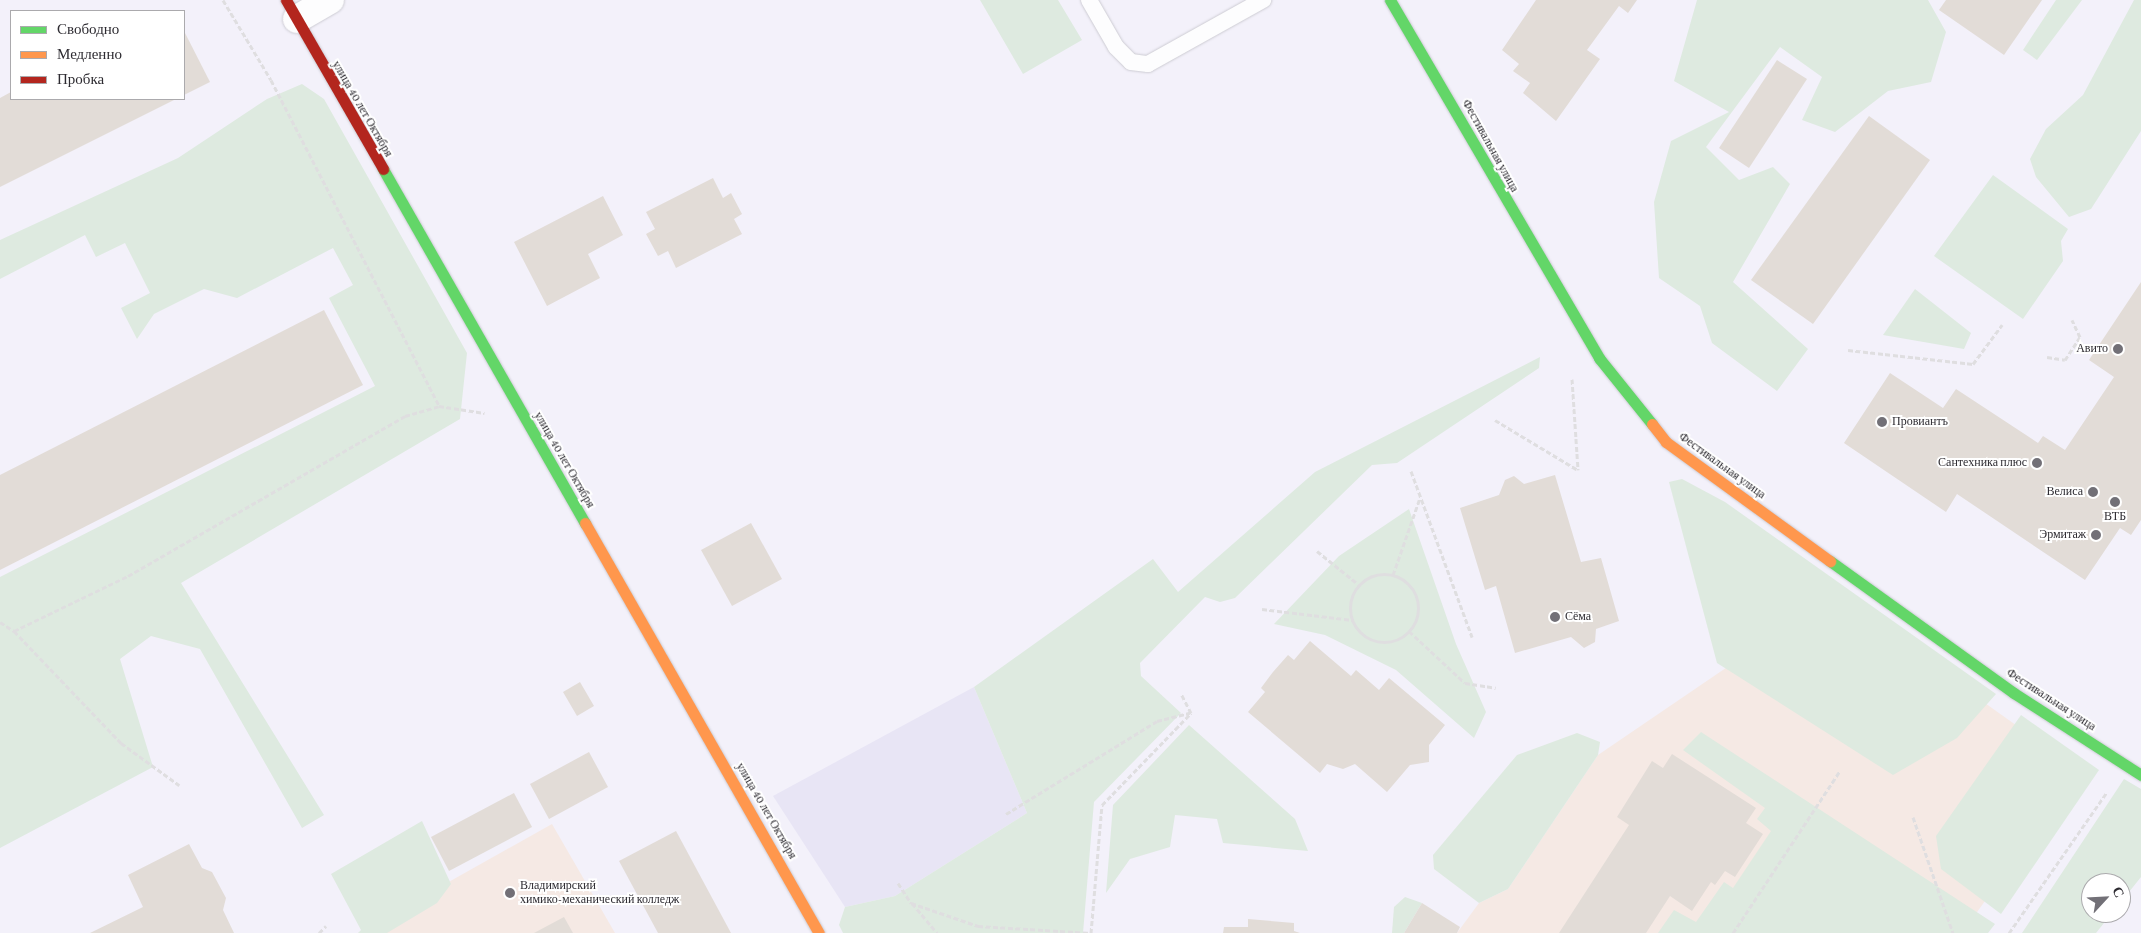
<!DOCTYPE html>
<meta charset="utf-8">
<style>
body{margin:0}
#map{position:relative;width:2141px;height:933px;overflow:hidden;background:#f3f1fa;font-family:"Crimson Pro",serif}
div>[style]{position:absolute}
.industrial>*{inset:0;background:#e8e5f5}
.education>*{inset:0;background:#f5e9e4}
.green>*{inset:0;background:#deeae0}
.building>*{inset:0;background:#e2dcd7}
.path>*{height:3px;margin-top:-1.5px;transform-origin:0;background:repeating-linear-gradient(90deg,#dfdee0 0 5px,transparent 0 7.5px)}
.path>.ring{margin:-1.5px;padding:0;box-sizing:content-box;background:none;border:3px solid #dfdee0;border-radius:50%}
.roads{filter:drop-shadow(0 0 1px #cdccd3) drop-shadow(0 0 1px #cdccd3)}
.lane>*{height:16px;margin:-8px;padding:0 8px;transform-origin:8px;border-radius:8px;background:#fdfdfe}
.street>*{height:28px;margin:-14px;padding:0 14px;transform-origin:14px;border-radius:14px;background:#fdfdfe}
.fast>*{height:11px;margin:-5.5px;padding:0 5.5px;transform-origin:5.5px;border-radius:5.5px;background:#63d668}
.slow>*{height:11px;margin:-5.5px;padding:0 5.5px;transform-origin:5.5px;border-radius:5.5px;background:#ff974d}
.jam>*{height:11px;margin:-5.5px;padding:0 5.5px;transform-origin:5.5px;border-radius:5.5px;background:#b3261e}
.dots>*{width:14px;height:14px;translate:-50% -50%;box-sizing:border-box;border:2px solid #fff;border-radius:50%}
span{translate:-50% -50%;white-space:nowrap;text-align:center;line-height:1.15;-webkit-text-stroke:4px #fff;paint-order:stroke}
.street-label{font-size:12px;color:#2d2b31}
.poi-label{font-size:12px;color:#2d2b31}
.right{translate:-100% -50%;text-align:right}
.left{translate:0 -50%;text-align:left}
.legend{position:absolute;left:10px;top:10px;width:175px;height:90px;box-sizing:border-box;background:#fff;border:1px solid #abaaad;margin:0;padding:6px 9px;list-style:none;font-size:15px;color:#2d2b31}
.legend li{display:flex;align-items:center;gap:10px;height:25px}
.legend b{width:25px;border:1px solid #abaaad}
.north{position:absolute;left:2081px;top:873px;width:50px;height:50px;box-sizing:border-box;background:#fff;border:1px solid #abaaad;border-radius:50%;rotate:65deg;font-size:14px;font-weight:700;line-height:20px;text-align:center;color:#2d2b31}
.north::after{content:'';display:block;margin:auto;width:18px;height:22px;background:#727077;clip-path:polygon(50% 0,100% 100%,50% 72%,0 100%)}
</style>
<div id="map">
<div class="industrial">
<div style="clip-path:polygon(974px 687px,1027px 813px,895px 896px,845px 907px,773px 796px)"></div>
</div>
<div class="education">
<div style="clip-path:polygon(1714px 510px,2079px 770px,1962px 933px,1457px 933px,1479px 903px,1508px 889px,1598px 755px,1742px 657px)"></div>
<div style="clip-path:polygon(552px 824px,615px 933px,358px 933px)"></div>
</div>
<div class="green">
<div style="clip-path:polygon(980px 0,1058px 0,1082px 40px,1023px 74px)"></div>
<div style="clip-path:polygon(1697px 0,1928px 0,1946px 32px,1931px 82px,1888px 91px,1835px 132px,1802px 120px,1822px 77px,1780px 47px,1706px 147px,1739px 180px,1773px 167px,1790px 184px,1733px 282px,1808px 349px,1777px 391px,1712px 343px,1700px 306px,1659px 278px,1654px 202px,1671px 141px,1729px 112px,1674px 81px)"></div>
<div style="clip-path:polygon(2056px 0,2082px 0,2037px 60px,2023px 50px)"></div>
<div style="clip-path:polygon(2134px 0,2141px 0,2141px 131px,2091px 209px,2069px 217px,2036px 177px,2030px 159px,2046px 129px,2083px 95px)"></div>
<div style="clip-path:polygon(302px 84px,324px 99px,467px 353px,460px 419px,181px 583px,324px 815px,302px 828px,200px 649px,151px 636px,120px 659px,153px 767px,0 848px,0 577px,375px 386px,329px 298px,353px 285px,333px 248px,237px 298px,204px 289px,154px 314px,137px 339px,121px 308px,150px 293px,125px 243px,96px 257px,85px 235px,0 279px,0 240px,178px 158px,267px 99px)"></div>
<div style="clip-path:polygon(1993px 175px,2068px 229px,2061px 241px,2063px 261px,2023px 319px,1934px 256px)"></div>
<div style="clip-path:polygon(1915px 289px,1971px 333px,1964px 349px,1883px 335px)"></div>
<div style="clip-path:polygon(1540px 357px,1539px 368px,1397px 463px,1372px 465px,1235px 598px,1220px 602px,1205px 597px,1140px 663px,1141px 676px,1181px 713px,1094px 802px,1083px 933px,843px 933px,839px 925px,845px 907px,895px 896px,1027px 813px,974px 687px,1153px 559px,1178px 592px,1315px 472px)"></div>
<div style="clip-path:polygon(1682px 479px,1725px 502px,1996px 694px,1957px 738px,1893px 775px,1717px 663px,1669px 482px)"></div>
<div style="clip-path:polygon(1409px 509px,1456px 644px,1486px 712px,1474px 738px,1396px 670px,1325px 635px,1274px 624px,1339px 556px)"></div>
<div style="clip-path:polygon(2021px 715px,2099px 770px,2001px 914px,1941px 869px,1936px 836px)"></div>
<div style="clip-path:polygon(1189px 725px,1295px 819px,1308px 851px,1223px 843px,1217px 819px,1175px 815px,1170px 847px,1130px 859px,1106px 893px,1113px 805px)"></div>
<div style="clip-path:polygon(1701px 732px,1995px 924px,1988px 933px,1658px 933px,1674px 910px,1696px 922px,1724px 882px,1733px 888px,1771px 831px,1757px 819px,1765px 808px,1683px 750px)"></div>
<div style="clip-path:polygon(1577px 733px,1600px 742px,1598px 755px,1508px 889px,1479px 903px,1434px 869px,1433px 855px,1517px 755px)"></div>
<div style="clip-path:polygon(2124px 779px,2141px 789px,2141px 877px,2121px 902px,2121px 883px,2091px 883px,2091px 913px,2112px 913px,2096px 933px,2022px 933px)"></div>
<div style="clip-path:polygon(422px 821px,451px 884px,437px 903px,387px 933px,358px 933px,361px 930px,331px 874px)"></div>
<div style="clip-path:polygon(1405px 897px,1422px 903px,1404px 933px,1392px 933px,1394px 907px)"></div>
</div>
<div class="building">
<div style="clip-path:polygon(1536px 0,1637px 0,1628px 13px,1619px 6px,1587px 50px,1600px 59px,1556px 121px,1523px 93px,1530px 83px,1513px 71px,1519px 64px,1502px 50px)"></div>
<div style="clip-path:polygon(1946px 0,2042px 0,2004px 55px,1939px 10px)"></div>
<div style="clip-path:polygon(184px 31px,210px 82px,184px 95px)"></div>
<div style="clip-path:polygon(1777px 60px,1807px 79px,1749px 168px,1719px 148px)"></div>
<div style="clip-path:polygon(11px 92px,11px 99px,176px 99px,0 187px,0 98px)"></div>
<div style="clip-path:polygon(1869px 116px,1930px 160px,1813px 324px,1751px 280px)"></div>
<div style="clip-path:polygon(713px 178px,723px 198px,731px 193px,742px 214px,734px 219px,742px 234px,676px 268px,668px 251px,658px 256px,646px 234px,655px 229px,646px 212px)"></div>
<div style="clip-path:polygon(603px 196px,623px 235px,588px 254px,600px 278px,547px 306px,514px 242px)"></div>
<div style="clip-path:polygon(2141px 282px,2141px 520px,2131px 535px,2120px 528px,2085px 580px,1957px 494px,1946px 512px,1844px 443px,1890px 373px,1943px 408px,1956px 389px,2038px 443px,2043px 436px,2065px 450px,2114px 377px,2089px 360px)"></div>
<div style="clip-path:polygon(324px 310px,363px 385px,0 570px,0 475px)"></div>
<div style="clip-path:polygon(1555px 475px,1581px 562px,1601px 558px,1619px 621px,1596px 629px,1595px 642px,1584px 648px,1571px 637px,1515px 653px,1496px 586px,1485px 590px,1460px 508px,1499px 495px,1505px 480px,1514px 476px,1524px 484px)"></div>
<div style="clip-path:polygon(751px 523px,782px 579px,732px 606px,701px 550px)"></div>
<div style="clip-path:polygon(1310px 641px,1351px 676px,1356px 670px,1379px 690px,1389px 678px,1445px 725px,1429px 745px,1429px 762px,1410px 765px,1387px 792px,1355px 764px,1343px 769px,1327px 764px,1320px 773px,1248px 712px,1265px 692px,1261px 688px,1273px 672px,1288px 655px,1294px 660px)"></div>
<div style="clip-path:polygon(580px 682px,594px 706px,577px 716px,563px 692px)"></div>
<div style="clip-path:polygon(589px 752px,608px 787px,549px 819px,530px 784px)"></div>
<div style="clip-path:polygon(1672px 754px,1756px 808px,1746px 823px,1763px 834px,1735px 877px,1725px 871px,1715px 885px,1711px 882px,1692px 911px,1670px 896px,1646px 933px,1559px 933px,1629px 825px,1617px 817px,1652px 761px,1663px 768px)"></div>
<div style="clip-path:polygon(514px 793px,532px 827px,449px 871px,431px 837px)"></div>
<div style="clip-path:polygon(676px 831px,731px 933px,658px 933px,619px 861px)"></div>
<div style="clip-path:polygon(189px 844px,202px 868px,212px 872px,226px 898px,223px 910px,234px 933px,90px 933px,143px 907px,128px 875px)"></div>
<div style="clip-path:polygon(1422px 903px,1460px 927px,1457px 933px,1404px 933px)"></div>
<div style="clip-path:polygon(564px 917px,573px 933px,534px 933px)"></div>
<div style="clip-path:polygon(1248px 919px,1294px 923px,1294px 931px,1300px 933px,1223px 933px,1224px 927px,1248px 927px)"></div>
</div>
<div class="path">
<div style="left:223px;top:0;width:93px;rotate:59deg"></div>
<div style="left:271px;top:80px;width:367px;rotate:62.7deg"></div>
<div style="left:1848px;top:350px;width:126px;rotate:6.4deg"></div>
<div style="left:1973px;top:364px;width:49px;rotate:-53.4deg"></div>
<div style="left:2047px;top:357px;width:18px;rotate:9deg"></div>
<div style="left:2065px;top:360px;width:27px;rotate:-57deg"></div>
<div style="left:2080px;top:337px;width:19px;rotate:-115deg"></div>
<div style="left:1572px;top:379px;width:91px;rotate:86.2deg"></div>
<div style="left:1495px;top:420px;width:97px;rotate:31.1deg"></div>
<div style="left:1411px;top:471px;width:177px;rotate:69.8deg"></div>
<div style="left:1317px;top:551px;width:53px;rotate:38.8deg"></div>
<div class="ring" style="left:1350px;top:574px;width:65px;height:65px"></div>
<div style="left:1393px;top:575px;width:82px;rotate:-70.7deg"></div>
<div style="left:1262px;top:609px;width:91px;rotate:7deg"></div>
<div style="left:0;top:622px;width:17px;rotate:33deg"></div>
<div style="left:14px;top:631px;width:155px;rotate:46.3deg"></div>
<div style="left:121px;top:743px;width:72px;rotate:35.9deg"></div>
<div style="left:14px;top:631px;width:127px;rotate:-25.8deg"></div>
<div style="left:128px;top:576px;width:320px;rotate:-30deg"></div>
<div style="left:405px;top:416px;width:35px;rotate:-16deg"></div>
<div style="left:439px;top:406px;width:46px;rotate:8.8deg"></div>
<div style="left:1409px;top:631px;width:76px;rotate:42.9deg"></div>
<div style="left:1465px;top:683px;width:31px;rotate:9deg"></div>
<div style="left:1006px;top:814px;width:177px;rotate:-31.6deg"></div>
<div style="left:1157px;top:721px;width:34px;rotate:-14deg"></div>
<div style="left:1913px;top:817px;width:123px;rotate:71deg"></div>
<div style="left:898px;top:883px;width:24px;rotate:57deg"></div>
<div style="left:911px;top:903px;width:71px;rotate:18.9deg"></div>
<div style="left:978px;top:926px;width:113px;rotate:3.5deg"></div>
<div style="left:912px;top:903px;width:39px;rotate:50deg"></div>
<div style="left:319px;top:933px;width:10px;rotate:-45deg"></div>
<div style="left:1091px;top:933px;width:128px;rotate:-85.1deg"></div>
<div style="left:1102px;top:805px;width:128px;rotate:-45.9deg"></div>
<div style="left:1191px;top:713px;width:22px;rotate:-117deg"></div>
<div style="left:1733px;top:933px;width:193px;rotate:-56.6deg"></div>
<div style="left:2009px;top:933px;width:172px;rotate:-55.2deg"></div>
</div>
<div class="roads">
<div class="lane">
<div style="left:1089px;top:0;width:54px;rotate:60.1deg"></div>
<div style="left:1116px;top:47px;width:21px;rotate:45deg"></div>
<div style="left:1131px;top:62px;width:17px;rotate:7deg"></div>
<div style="left:1148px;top:64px;width:132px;rotate:-29.1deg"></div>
</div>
<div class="street">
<div style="left:297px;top:19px;width:38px;rotate:-30deg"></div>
</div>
<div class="fast">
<div style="left:1390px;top:0;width:415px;rotate:59.7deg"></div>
<div style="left:1599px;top:358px;width:85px;rotate:51.2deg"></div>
<div style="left:383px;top:169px;width:408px;rotate:60.3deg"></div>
<div style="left:1830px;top:561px;width:226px;rotate:35.7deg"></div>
<div style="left:2014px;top:693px;width:151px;rotate:32.8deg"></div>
</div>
<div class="slow">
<div style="left:1652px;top:424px;width:23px;rotate:52deg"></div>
<div style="left:1666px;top:442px;width:203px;rotate:36deg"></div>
<div style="left:585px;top:523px;width:472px;rotate:60.3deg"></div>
</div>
<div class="jam">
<div style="left:286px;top:0;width:195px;rotate:60.1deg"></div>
</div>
</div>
<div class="dots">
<div style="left:2118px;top:349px;background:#727077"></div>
<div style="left:1882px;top:422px;background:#727077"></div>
<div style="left:2037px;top:463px;background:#727077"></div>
<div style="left:2093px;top:492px;background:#727077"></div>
<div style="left:2115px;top:502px;background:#727077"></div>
<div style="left:2096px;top:535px;background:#727077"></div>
<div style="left:1555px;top:617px;background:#727077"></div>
<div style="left:510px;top:893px;background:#727077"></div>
</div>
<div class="street-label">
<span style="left:362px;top:109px;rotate:60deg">улица 40 лет Октября</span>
<span style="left:1490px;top:146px;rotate:61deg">Фестивальная улица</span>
<span style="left:564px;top:460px;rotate:60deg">улица 40 лет Октября</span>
<span style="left:1722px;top:466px;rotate:36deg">Фестивальная улица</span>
<span style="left:2051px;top:700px;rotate:33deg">Фестивальная улица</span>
<span style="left:766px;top:811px;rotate:60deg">улица 40 лет Октября</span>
</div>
<div class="poi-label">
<span class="right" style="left:2108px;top:349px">Авито</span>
<span class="left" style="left:1892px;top:422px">Провиантъ</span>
<span class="right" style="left:2027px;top:463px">Сантехника плюс</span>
<span class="right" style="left:2083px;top:492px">Велиса</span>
<span style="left:2115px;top:517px">ВТБ</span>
<span class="right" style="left:2086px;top:535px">Эрмитаж</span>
<span class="left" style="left:1565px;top:617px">Сёма</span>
<span class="left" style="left:520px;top:893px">Владимирский<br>химико-механический колледж</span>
</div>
<ul class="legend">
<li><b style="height:6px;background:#63d668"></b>Свободно</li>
<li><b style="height:6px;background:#ff974d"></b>Медленно</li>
<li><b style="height:6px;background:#b3261e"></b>Пробка</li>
</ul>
<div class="north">С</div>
</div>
